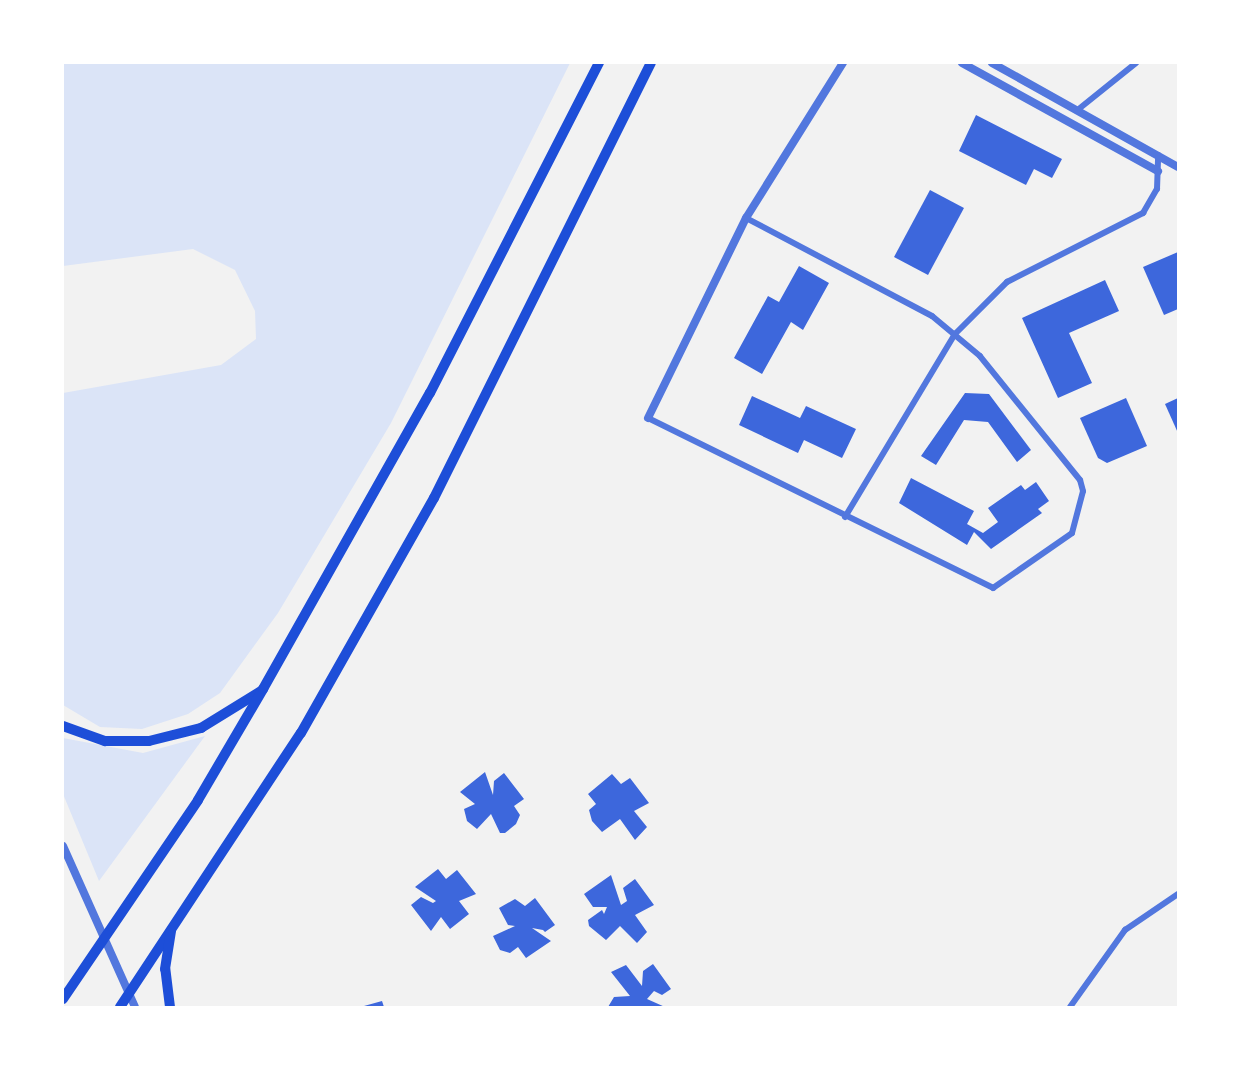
<!DOCTYPE html>
<style>
body{margin:0}
#map{position:relative;width:1241px;height:1070px;overflow:hidden;background:#f2f2f2;font-family:"Playfair Display",serif}
div>[style]{position:absolute}
.green>*{inset:0;background:#dbe4f7}
.building>*{inset:0;background:#3d67dc}
.minor>*{height:6px;margin:-3px;padding:0 3px;transform-origin:3px;border-radius:3px;background:#5277de}
.tertiary>*{height:8px;margin:-4px;padding:0 4px;transform-origin:4px;border-radius:4px;background:#5277de}
.trunk>*{height:10px;margin:-5px;padding:0 5px;transform-origin:5px;border-radius:5px;background:#1d4ed8}
span{translate:-50% -50%;white-space:nowrap;text-align:center;line-height:1.15;-webkit-text-stroke:6px #fff;paint-order:stroke}
.frame{position:absolute;inset:0;border:64px solid #fff;pointer-events:none}
</style>
<div id="map">
<div class="green">
<div style="clip-path:polygon(63px 63px,570px 63px,391px 423px,278px 613px,220px 693px,188px 714px,142px 729px,100px 727px,63px 705px,63px 393px,221px 365px,256px 339px,255px 311px,235px 270px,193px 249px,63px 266px)"></div>
<div style="clip-path:polygon(205px 736px,99px 881px,63px 794px,63px 738px,143px 753px)"></div>
</div>
<div class="building">
<div style="clip-path:polygon(976px 115px,1062px 159px,1052px 178px,1034px 169px,1026px 185px,959px 151px)"></div>
<div style="clip-path:polygon(930px 190px,964px 208px,928px 275px,894px 257px)"></div>
<div style="clip-path:polygon(1178px 252px,1178px 309px,1164px 315px,1143px 267px)"></div>
<div style="clip-path:polygon(799px 266px,829px 283px,803px 330px,791px 322px,762px 374px,734px 358px,768px 296px,779px 302px)"></div>
<div style="clip-path:polygon(1105px 280px,1119px 311px,1069px 333px,1092px 383px,1058px 398px,1022px 318px)"></div>
<div style="clip-path:polygon(965px 393px,989px 394px,1031px 450px,1017px 462px,988px 422px,964px 420px,936px 465px,921px 456px)"></div>
<div style="clip-path:polygon(752px 396px,800px 418px,806px 406px,856px 429px,842px 458px,804px 440px,798px 453px,739px 425px)"></div>
<div style="clip-path:polygon(1126px 398px,1147px 446px,1107px 463px,1098px 458px,1080px 418px)"></div>
<div style="clip-path:polygon(1178px 398px,1178px 433px,1165px 404px)"></div>
<div style="clip-path:polygon(911px 478px,974px 511px,967px 524px,983px 533px,998px 522px,988px 508px,1021px 485px,1025px 490px,1036px 482px,1049px 501px,1038px 509px,1042px 513px,991px 549px,974px 532px,967px 545px,899px 503px)"></div>
<div style="clip-path:polygon(485px 772px,493px 795px,494px 781px,504px 773px,524px 799px,514px 806px,520px 815px,516px 824px,505px 833px,500px 833px,491px 814px,477px 829px,467px 821px,464px 809px,475px 804px,460px 792px)"></div>
<div style="clip-path:polygon(612px 774px,621px 784px,630px 778px,649px 803px,634px 811px,647px 827px,635px 840px,620px 819px,602px 832px,592px 821px,589px 810px,596px 804px,588px 794px)"></div>
<div style="clip-path:polygon(438px 869px,446px 879px,457px 870px,476px 894px,459px 901px,469px 914px,450px 929px,441px 917px,431px 931px,411px 905px,421px 897px,433px 903px,436px 901px,415px 887px)"></div>
<div style="clip-path:polygon(611px 875px,621px 905px,627px 901px,623px 888px,635px 879px,654px 905px,635px 915px,647px 932px,637px 943px,620px 926px,606px 940px,589px 926px,588px 920px,602px 910px,604px 914px,607px 907px,593px 907px,584px 894px)"></div>
<div style="clip-path:polygon(535px 898px,555px 925px,545px 932px,543px 930px,532px 928px,551px 941px,526px 958px,518px 947px,510px 953px,500px 950px,493px 936px,515px 926px,508px 925px,499px 908px,515px 899px,525px 906px)"></div>
<div style="clip-path:polygon(653px 964px,671px 989px,662px 995px,654px 991px,647px 999px,665px 1007px,608px 1007px,614px 997px,630px 996px,611px 972px,626px 965px,642px 986px,643px 971px)"></div>
<div style="clip-path:polygon(382px 1001px,384px 1007px,364px 1007px,364px 1006px)"></div>
</div>
<div class="minor">
<div style="left:1080px;top:108px;width:72px;rotate:-38.8deg"></div>
<div style="left:648px;top:418px;width:385px;rotate:26.2deg"></div>
<div style="left:993px;top:588px;width:96px;rotate:-34.8deg"></div>
<div style="left:1072px;top:533px;width:43px;rotate:-75.3deg"></div>
<div style="left:1083px;top:491px;width:11px;rotate:-105deg"></div>
<div style="left:1080px;top:480px;width:159px;rotate:-128.9deg"></div>
<div style="left:980px;top:356px;width:62px;rotate:-140.2deg"></div>
<div style="left:932px;top:316px;width:210px;rotate:-152.2deg"></div>
<div style="left:845px;top:517px;width:214px;rotate:-59deg"></div>
<div style="left:955px;top:334px;width:74px;rotate:-45deg"></div>
<div style="left:1007px;top:282px;width:153px;rotate:-26.9deg"></div>
<div style="left:1143px;top:213px;width:28px;rotate:-60deg"></div>
<div style="left:1157px;top:189px;width:34px;rotate:-88deg"></div>
<div style="left:1070px;top:1007px;width:95px;rotate:-54.5deg"></div>
<div style="left:1125px;top:930px;width:64px;rotate:-34.2deg"></div>
</div>
<div class="tertiary">
<div style="left:962px;top:63px;width:224px;rotate:28.9deg"></div>
<div style="left:992px;top:63px;width:213px;rotate:29.2deg"></div>
<div style="left:648px;top:418px;width:223px;rotate:-63.9deg"></div>
<div style="left:746px;top:218px;width:183px;rotate:-58deg"></div>
<div style="left:63px;top:846px;width:176px;rotate:65.9deg"></div>
</div>
<div class="trunk">
<div style="left:63px;top:726px;width:45px;rotate:19.7deg"></div>
<div style="left:105px;top:741px;width:44px"></div>
<div style="left:149px;top:741px;width:54px;rotate:-14deg"></div>
<div style="left:201px;top:728px;width:70px;rotate:-31.7deg"></div>
<div style="left:63px;top:999px;width:240px;rotate:-55.8deg"></div>
<div style="left:198px;top:800px;width:129px;rotate:-59.6deg"></div>
<div style="left:263px;top:689px;width:340px;rotate:-60.6deg"></div>
<div style="left:430px;top:393px;width:371px;rotate:-62.9deg"></div>
<div style="left:120px;top:1007px;width:328px;rotate:-56.6deg"></div>
<div style="left:301px;top:733px;width:270px;rotate:-60.5deg"></div>
<div style="left:434px;top:498px;width:486px;rotate:-63.5deg"></div>
<div style="left:170px;top:1007px;width:38px;rotate:-97deg"></div>
<div style="left:165px;top:969px;width:39px;rotate:-81deg"></div>
</div>
<div class="frame"></div>
</div>
